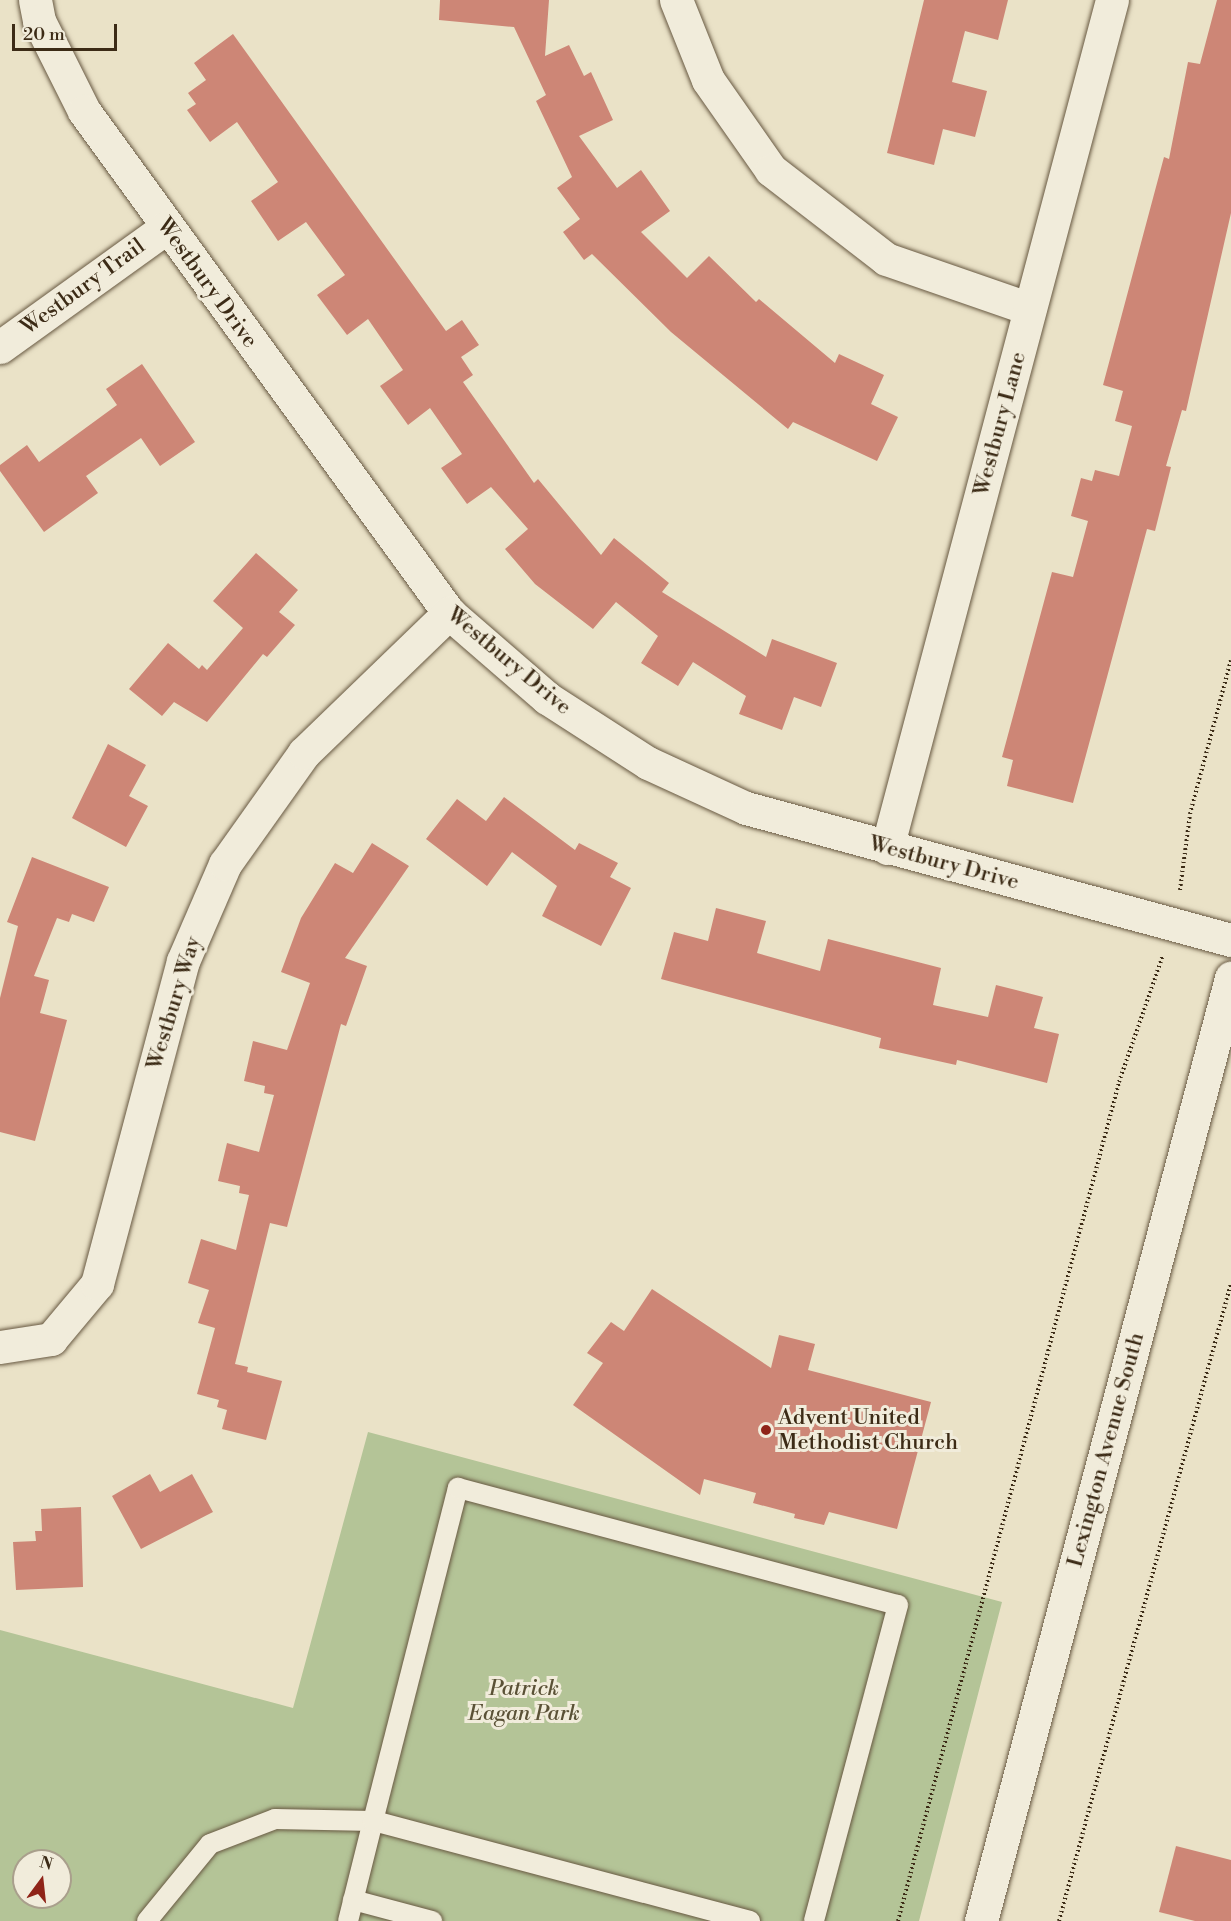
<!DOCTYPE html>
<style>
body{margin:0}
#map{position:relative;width:1231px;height:1921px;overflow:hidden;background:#eae2c7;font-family:"Libre Bodoni",serif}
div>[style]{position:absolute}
.green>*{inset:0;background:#b4c497}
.building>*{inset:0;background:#cd8676}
.path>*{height:4px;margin-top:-2px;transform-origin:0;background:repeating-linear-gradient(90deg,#3c2b16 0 1.5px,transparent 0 4.5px)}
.roads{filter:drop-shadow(0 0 2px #685942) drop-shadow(0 0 2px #685942)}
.lane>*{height:20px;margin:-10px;padding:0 10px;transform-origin:10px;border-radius:10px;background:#f1ecdb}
.street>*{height:33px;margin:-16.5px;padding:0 16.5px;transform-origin:16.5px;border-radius:16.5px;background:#f1ecdb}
.secondary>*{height:33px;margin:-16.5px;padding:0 16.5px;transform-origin:16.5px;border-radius:16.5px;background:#f1ecdb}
.dots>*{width:16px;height:16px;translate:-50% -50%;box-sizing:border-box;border:3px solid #f1ecdb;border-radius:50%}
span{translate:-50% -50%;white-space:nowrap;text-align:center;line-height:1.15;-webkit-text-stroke:6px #f1ecdb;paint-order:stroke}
.street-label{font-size:22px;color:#3c2b16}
.poi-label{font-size:22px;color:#3c2b16}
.left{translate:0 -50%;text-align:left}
.park-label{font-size:22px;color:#5a5136;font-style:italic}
.north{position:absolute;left:12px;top:1849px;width:60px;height:60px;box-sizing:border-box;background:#f1ecdb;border:2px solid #a99f8c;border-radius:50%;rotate:15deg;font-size:16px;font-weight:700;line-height:24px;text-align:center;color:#3c2b16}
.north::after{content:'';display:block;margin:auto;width:21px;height:27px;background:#8f2418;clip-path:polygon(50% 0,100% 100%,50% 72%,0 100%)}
.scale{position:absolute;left:12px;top:24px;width:105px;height:27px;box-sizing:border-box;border:3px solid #3c2b16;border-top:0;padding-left:8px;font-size:18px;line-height:21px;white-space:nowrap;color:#3c2b16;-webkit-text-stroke:4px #f1ecdb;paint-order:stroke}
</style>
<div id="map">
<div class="green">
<div style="clip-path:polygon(evenodd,368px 1432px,1002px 1602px,919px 1921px,0 1921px,0 1630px,293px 1708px,368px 1432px,24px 1861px,60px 1861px,60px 1897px,24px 1897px,24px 1861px)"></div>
</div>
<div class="building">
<div style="clip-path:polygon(440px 0,549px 0,545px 56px,569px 45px,584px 76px,591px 72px,613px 120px,579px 136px,617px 188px,641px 170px,670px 211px,641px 232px,687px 278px,709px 256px,756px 302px,759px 299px,835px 363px,839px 354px,884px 375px,871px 404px,898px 417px,877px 461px,793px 422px,788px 429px,671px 332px,592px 254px,584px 260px,563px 232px,580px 219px,557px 188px,572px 177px,536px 101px,546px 95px,514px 27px,439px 20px)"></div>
<div style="clip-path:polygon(924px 0,1008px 0,998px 40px,965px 31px,952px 82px,987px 91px,975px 137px,943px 129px,934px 165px,887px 153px)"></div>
<div style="clip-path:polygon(1217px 0,1231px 0,1231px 213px,1186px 411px,1182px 410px,1166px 466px,1171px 467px,1155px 531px,1147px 529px,1073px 803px,1007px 786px,1013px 760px,1002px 757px,1052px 572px,1073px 577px,1088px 521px,1071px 516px,1081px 478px,1092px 481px,1095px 470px,1119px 476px,1132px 426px,1115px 421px,1123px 391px,1103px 385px,1164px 157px,1169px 159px,1188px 62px,1200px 64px)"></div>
<div style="clip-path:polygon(233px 34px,446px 331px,462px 320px,479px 345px,461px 357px,473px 375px,463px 382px,534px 483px,538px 479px,601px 555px,614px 538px,669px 583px,662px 592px,766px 657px,772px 639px,837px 663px,821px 707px,794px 697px,782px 730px,739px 714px,746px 696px,693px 662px,678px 686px,641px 663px,658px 636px,616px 602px,593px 629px,535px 584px,505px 549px,528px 529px,491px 487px,467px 504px,441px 468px,462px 454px,430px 408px,408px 425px,380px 386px,403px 370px,368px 319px,347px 335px,317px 295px,345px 275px,306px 222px,278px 241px,251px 201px,278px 182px,237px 122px,210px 142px,187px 110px,196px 104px,188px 93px,206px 80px,194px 63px)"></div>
<div style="clip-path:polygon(142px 364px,195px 442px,160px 466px,141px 438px,86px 476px,98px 493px,44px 532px,0 471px,0 465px,27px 445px,39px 462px,117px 405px,106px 389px)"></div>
<div style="clip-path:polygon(256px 553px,298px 590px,279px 612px,295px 625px,267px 657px,263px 654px,207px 722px,174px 702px,162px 716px,129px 689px,168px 643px,199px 669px,202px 665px,207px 670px,243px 628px,213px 601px)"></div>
<div style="clip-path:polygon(108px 744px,146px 765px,129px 796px,148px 806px,126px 847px,72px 818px)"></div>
<div style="clip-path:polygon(504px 797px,575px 850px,579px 843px,618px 863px,610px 877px,631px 888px,601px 946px,542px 916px,557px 886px,512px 852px,487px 886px,426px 839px,457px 799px,486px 821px)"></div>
<div style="clip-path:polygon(372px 843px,409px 866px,345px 958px,367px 966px,346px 1026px,341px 1024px,287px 1227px,270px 1223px,235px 1364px,248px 1367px,247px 1372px,282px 1381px,266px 1440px,222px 1429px,227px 1410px,217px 1407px,219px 1400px,197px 1394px,215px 1328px,198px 1323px,209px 1290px,188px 1283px,201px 1239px,236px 1250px,249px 1195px,239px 1193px,240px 1186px,218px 1181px,227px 1143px,259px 1152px,274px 1095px,264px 1093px,265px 1086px,244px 1081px,253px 1041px,287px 1050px,310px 983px,281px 972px,301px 918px,335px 863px,353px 873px)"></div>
<div style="clip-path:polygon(32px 857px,109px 887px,94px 922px,72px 914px,69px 922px,57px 918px,34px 976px,49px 980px,40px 1013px,67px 1020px,35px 1141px,0 1132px,0 998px,18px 926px,7px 922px)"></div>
<div style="clip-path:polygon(716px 908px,766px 921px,757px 953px,820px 971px,828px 939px,941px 968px,933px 1005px,988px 1017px,996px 985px,1043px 997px,1034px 1028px,1059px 1034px,1047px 1083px,957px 1060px,956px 1065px,879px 1048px,881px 1038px,661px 979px,674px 932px,708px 941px)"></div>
<div style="clip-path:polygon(652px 1289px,771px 1368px,779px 1335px,815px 1344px,808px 1370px,931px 1402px,897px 1529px,829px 1512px,824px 1525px,794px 1518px,795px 1514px,753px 1503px,756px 1493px,704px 1479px,700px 1495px,573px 1405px,603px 1363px,587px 1353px,611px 1322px,624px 1331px)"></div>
<div style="clip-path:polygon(150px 1474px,160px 1492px,192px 1474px,213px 1512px,141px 1549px,112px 1496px)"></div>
<div style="clip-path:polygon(81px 1507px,83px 1587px,16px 1590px,13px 1542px,36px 1541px,35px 1531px,42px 1531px,41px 1509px)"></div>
<div style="clip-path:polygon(1176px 1846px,1231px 1860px,1231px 1921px,1195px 1921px,1159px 1912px)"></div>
</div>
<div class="path">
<div style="left:1180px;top:890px;width:77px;rotate:-82.5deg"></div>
<div style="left:1190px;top:814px;width:159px;rotate:-75.1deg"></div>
<div style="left:898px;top:1921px;width:868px;rotate:-75.24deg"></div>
<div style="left:1119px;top:1082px;width:134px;rotate:-70.9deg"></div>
<div style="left:1059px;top:1921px;width:661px;rotate:-74.91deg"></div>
</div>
<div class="roads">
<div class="lane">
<div style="left:353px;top:1900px;width:82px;rotate:14.9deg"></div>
<div style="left:147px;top:1921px;width:99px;rotate:-50.7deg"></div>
<div style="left:210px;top:1844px;width:70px;rotate:-21deg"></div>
<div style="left:275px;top:1819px;width:98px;rotate:1.2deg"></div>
<div style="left:373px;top:1821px;width:103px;rotate:104deg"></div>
<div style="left:750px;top:1921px;width:390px;rotate:-165.1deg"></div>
<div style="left:373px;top:1821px;width:344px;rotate:-75.7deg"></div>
<div style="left:458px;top:1488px;width:455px;rotate:14.9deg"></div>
<div style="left:898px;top:1605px;width:327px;rotate:104.9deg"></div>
</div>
<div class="street">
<div style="left:35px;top:0;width:21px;rotate:79deg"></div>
<div style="left:39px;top:21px;width:101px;rotate:63.4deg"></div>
<div style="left:84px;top:111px;width:621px;rotate:53.98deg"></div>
<div style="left:449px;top:613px;width:130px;rotate:40.9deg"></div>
<div style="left:547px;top:698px;width:120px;rotate:32.8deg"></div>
<div style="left:648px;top:763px;width:108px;rotate:24.7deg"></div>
<div style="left:746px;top:808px;width:503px;rotate:15.23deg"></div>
<div style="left:676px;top:0;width:86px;rotate:68.2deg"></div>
<div style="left:708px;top:80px;width:110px;rotate:55deg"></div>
<div style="left:771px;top:170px;width:145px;rotate:37.7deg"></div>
<div style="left:886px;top:259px;width:152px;rotate:19.1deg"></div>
<div style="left:0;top:347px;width:206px;rotate:-35.7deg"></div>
<div style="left:887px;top:848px;width:877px;rotate:-75.14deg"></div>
<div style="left:0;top:1347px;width:52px;rotate:-8.9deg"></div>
<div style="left:51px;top:1339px;width:72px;rotate:-50.1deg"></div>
<div style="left:97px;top:1284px;width:334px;rotate:-75.1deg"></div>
<div style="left:183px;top:961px;width:106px;rotate:-66.6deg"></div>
<div style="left:225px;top:864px;width:136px;rotate:-54.6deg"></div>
<div style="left:304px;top:753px;width:202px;rotate:-44deg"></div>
</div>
<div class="secondary">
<div style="left:981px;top:1921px;width:976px;rotate:-75.15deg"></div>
</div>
</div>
<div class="dots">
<div style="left:766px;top:1430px;background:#8f2418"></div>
</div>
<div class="street-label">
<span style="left:207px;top:283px;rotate:54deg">Westbury Drive</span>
<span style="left:83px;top:287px;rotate:-36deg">Westbury Trail</span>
<span style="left:1000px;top:424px;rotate:-75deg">Westbury Lane</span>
<span style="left:509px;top:661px;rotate:40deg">Westbury Drive</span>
<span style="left:944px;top:863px;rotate:15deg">Westbury Drive</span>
<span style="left:174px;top:1003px;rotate:-73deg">Westbury Way</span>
<span style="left:1106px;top:1450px;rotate:-75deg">Lexington Avenue South</span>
</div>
<div class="poi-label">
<span class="left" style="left:778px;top:1430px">Advent United<br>Methodist Church</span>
</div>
<div class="park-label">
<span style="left:524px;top:1701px">Patrick<br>Eagan Park</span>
</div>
<div class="north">N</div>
<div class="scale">20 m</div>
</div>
